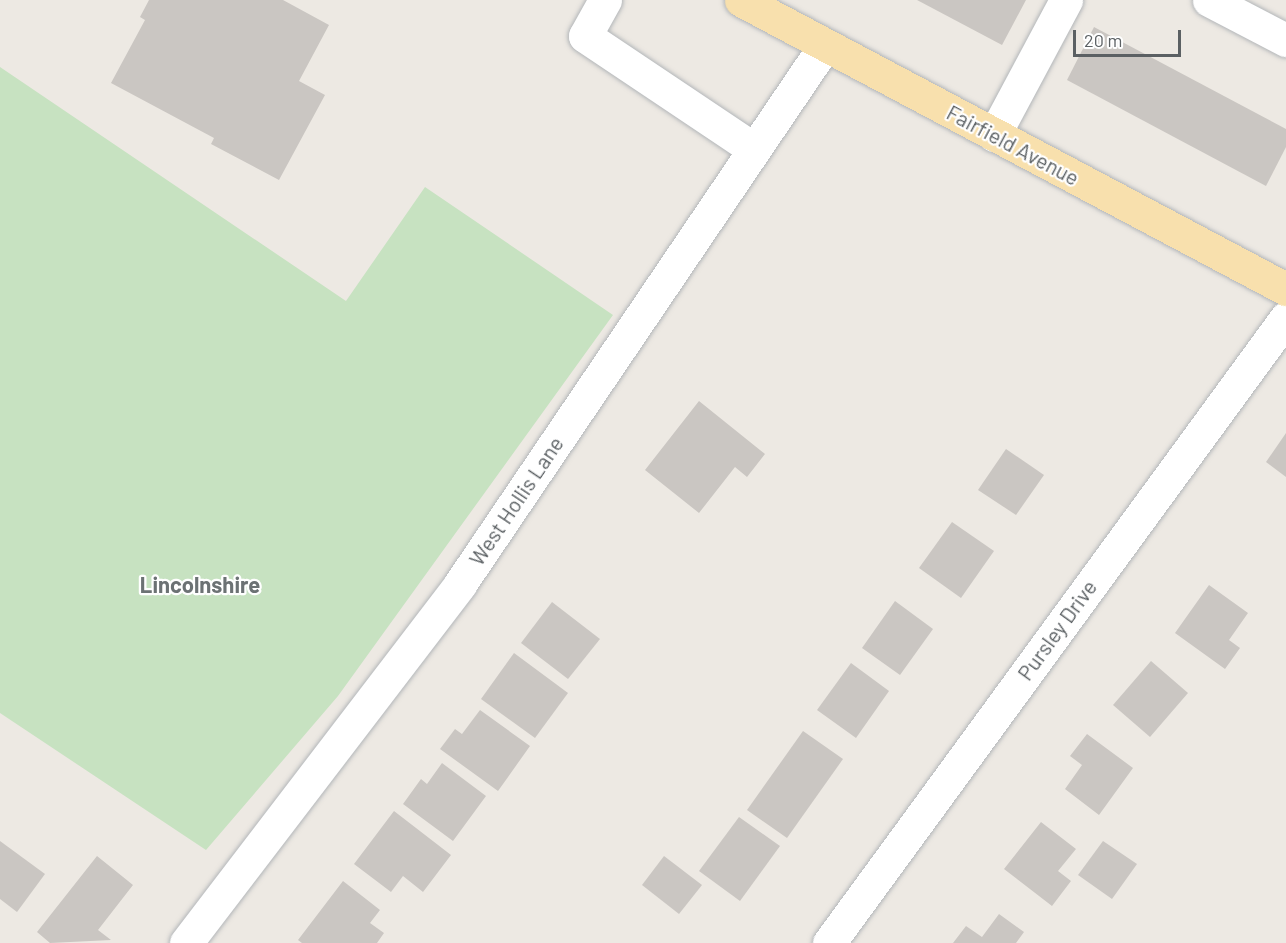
<!DOCTYPE html>
<style>
body{margin:0}
#map{position:relative;width:1286px;height:943px;overflow:hidden;background:#ede9e3;font-family:Barlow,sans-serif}
div>[style]{position:absolute}
.green>*{inset:0;background:#c7e2c1}
.building>*{inset:0;background:#cac6c2}
.roads{filter:drop-shadow(0 0 2px #b3b6b9) drop-shadow(0 0 2px #b3b6b9)}
.minor>*{height:33px;margin:-16.5px;padding:0 16.5px;transform-origin:16.5px;border-radius:16.5px;background:#fff}
.major>*{height:33px;margin:-16.5px;padding:0 16.5px;transform-origin:16.5px;border-radius:16.5px;background:#f8e0ad}
span{translate:-50% -50%;white-space:nowrap;text-align:center;line-height:1.15;-webkit-text-stroke:4.5px #fff;paint-order:stroke}
.street-label{font-size:21px;color:#5b6063}
.neighbourhood-label{font-size:22px;color:#6c7274;font-weight:700}
.scale{position:absolute;left:1073px;top:30px;width:108px;height:27px;box-sizing:border-box;border:3px solid #5b6063;border-top:0;padding-left:8px;font-size:18px;line-height:21px;white-space:nowrap;color:#5b6063;-webkit-text-stroke:4px #fff;paint-order:stroke}
</style>
<div id="map">
<div class="green">
<div style="clip-path:polygon(0 67px,346px 301px,425px 187px,613px 315px,338px 696px,206px 850px,0 713px)"></div>
</div>
<div class="building">
<div style="clip-path:polygon(149px 0,283px 0,329px 25px,299px 81px,325px 95px,279px 180px,211px 144px,214px 138px,111px 83px,145px 20px,140px 17px)"></div>
<div style="clip-path:polygon(917px 0,1026px 0,1002px 45px)"></div>
<div style="clip-path:polygon(1094px 27px,1286px 129px,1286px 147px,1266px 186px,1067px 80px)"></div>
<div style="clip-path:polygon(699px 401px,765px 454px,747px 477px,735px 467px,699px 513px,645px 470px)"></div>
<div style="clip-path:polygon(1286px 433px,1286px 477px,1266px 462px)"></div>
<div style="clip-path:polygon(1006px 449px,1044px 475px,1016px 515px,978px 490px)"></div>
<div style="clip-path:polygon(952px 522px,994px 551px,961px 598px,919px 568px)"></div>
<div style="clip-path:polygon(1209px 585px,1248px 613px,1229px 640px,1240px 648px,1225px 669px,1175px 633px)"></div>
<div style="clip-path:polygon(895px 601px,933px 629px,900px 675px,862px 648px)"></div>
<div style="clip-path:polygon(552px 602px,600px 639px,568px 679px,521px 643px)"></div>
<div style="clip-path:polygon(514px 653px,568px 693px,535px 738px,481px 699px)"></div>
<div style="clip-path:polygon(1151px 661px,1188px 693px,1150px 737px,1113px 705px)"></div>
<div style="clip-path:polygon(851px 663px,889px 691px,856px 738px,817px 710px)"></div>
<div style="clip-path:polygon(480px 710px,530px 746px,498px 791px,440px 749px,455px 729px,462px 734px)"></div>
<div style="clip-path:polygon(803px 731px,843px 759px,787px 838px,747px 810px)"></div>
<div style="clip-path:polygon(1087px 734px,1133px 768px,1099px 815px,1065px 789px,1082px 765px,1070px 756px)"></div>
<div style="clip-path:polygon(442px 763px,486px 796px,453px 841px,403px 804px,421px 779px,427px 784px)"></div>
<div style="clip-path:polygon(394px 811px,451px 855px,423px 892px,403px 876px,391px 892px,354px 864px)"></div>
<div style="clip-path:polygon(739px 817px,780px 846px,740px 901px,699px 871px)"></div>
<div style="clip-path:polygon(1041px 822px,1076px 849px,1058px 871px,1071px 881px,1052px 906px,1004px 869px)"></div>
<div style="clip-path:polygon(0 841px,45px 874px,17px 912px,0 899px)"></div>
<div style="clip-path:polygon(1103px 841px,1137px 864px,1112px 899px,1078px 875px)"></div>
<div style="clip-path:polygon(97px 856px,133px 885px,98px 930px,111px 940px,50px 943px,37px 932px)"></div>
<div style="clip-path:polygon(664px 856px,702px 885px,679px 914px,642px 885px)"></div>
<div style="clip-path:polygon(343px 881px,380px 910px,370px 923px,384px 933px,377px 943px,302px 943px,298px 940px)"></div>
<div style="clip-path:polygon(999px 914px,1024px 932px,1016px 943px,953px 943px,966px 926px,982px 937px)"></div>
</div>
<div class="roads">
<div class="minor">
<div style="left:605px;top:0;width:41px;rotate:119.1deg"></div>
<div style="left:585px;top:36px;width:203px;rotate:33.8deg"></div>
<div style="left:1209px;top:0;width:87px;rotate:27.5deg"></div>
<div style="left:994px;top:135px;width:153px;rotate:-61.9deg"></div>
<div style="left:186px;top:943px;width:452px;rotate:-52.6deg"></div>
<div style="left:460px;top:584px;width:651px;rotate:-55.89deg"></div>
<div style="left:829px;top:943px;width:774px;rotate:-53.83deg"></div>
</div>
<div class="major">
<div style="left:741px;top:0;width:617px;rotate:27.94deg"></div>
</div>
</div>
<div class="street-label">
<span style="left:1013px;top:145px;rotate:28deg">Fairfield Avenue</span>
<span style="left:516px;top:501px;rotate:-56deg">West Hollis Lane</span>
<span style="left:1057px;top:630px;rotate:-54deg">Pursley Drive</span>
</div>
<div class="neighbourhood-label">
<span style="left:200px;top:585px">Lincolnshire</span>
</div>
<div class="scale">20 m</div>
</div>
